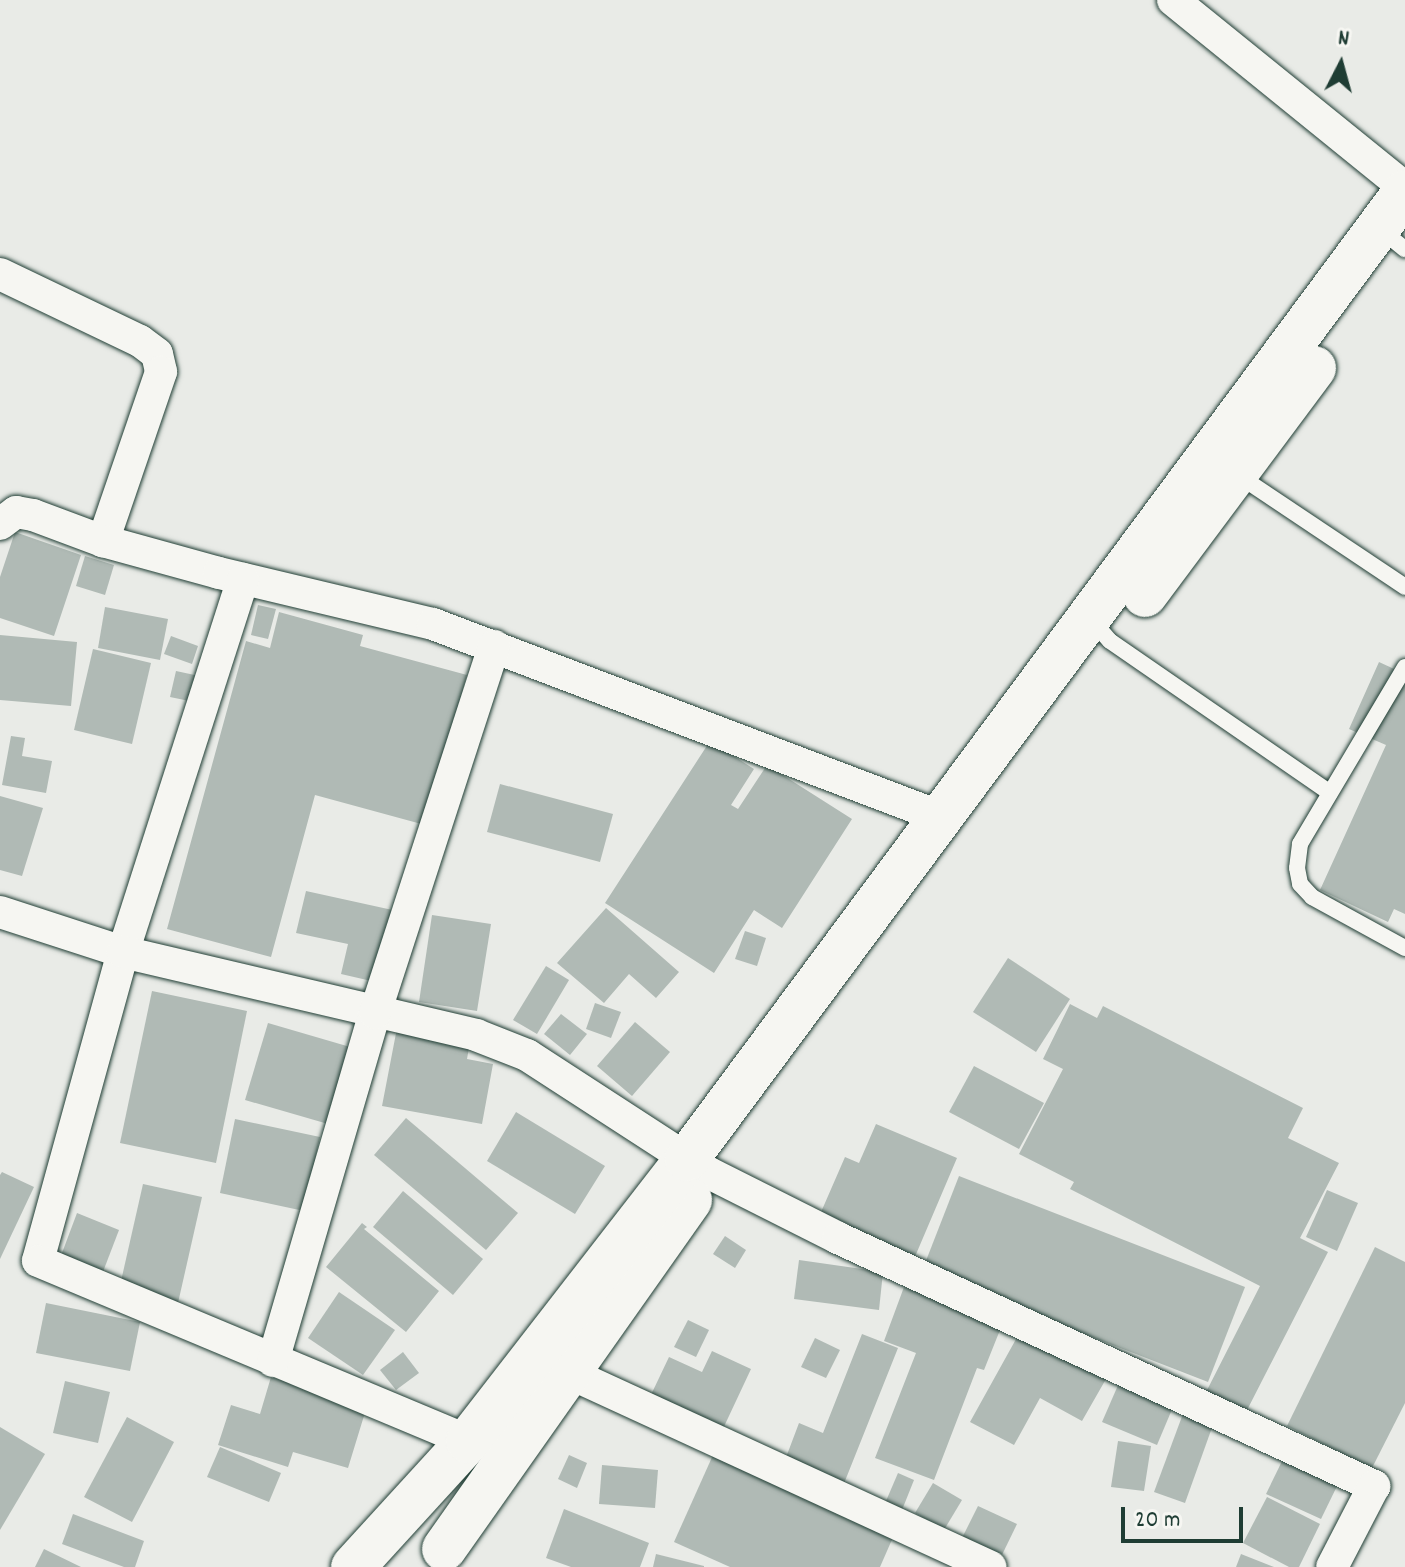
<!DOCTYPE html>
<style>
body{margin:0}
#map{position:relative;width:1405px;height:1567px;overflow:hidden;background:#e9ebe7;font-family:Dekko,sans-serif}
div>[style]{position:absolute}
.building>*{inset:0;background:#b0bab5}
.roads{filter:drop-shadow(0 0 2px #1f3d34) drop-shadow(0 0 2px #1f3d34)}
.service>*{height:16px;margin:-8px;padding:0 8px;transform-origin:8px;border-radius:8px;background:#f6f6f2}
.minor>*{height:32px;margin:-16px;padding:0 16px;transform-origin:16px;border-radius:16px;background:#f6f6f2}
.primary>*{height:44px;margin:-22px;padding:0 22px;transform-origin:22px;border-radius:22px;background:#f6f6f2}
span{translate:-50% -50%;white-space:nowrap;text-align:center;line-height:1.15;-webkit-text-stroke:7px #f6f6f2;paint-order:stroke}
.north{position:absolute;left:1301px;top:24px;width:80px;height:80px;-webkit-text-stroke:6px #f6f6f2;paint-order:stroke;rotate:6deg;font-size:22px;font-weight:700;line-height:32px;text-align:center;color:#1f3d34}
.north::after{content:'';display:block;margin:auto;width:28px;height:36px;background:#1f3d34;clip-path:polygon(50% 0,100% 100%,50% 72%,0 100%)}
.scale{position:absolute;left:1121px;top:1507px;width:122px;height:36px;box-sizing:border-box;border:4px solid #1f3d34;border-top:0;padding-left:10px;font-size:24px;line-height:28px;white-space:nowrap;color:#1f3d34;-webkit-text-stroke:6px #f6f6f2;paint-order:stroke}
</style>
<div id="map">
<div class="building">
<div style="clip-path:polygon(15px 532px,81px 555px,54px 636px,0 618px,0 577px)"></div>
<div style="clip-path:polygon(85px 556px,114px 565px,105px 595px,76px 586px)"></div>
<div style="clip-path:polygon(258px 605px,276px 609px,268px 639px,251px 635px)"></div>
<div style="clip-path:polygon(105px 607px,168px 619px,160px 660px,98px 648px)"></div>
<div style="clip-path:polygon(279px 612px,363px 635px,360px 646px,467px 675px,425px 825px,315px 795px,271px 957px,167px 929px,246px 641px,270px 648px)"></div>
<div style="clip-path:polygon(0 635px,77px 642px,71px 706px,0 700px)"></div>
<div style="clip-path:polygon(171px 636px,198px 646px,192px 664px,164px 654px)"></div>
<div style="clip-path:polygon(93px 649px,151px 663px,132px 744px,74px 730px)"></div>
<div style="clip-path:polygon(1379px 662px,1405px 674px,1405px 914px,1394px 909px,1388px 922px,1320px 890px,1386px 745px,1349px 729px)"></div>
<div style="clip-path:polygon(176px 671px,204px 677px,199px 703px,170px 697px)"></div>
<div style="clip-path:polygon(11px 736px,25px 738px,22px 756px,52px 761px,46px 793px,2px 785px)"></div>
<div style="clip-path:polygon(710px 741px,754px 769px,731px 805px,738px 809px,767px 765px,852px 819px,782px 928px,754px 910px,714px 973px,605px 903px)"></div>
<div style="clip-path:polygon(500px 784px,613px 814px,600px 862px,487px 832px)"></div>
<div style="clip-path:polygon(0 796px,43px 808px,22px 876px,0 870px)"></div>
<div style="clip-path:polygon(306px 891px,397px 911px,380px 983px,341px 974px,348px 944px,296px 933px)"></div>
<div style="clip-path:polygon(606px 908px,679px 972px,656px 998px,629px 974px,604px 1003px,557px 963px)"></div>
<div style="clip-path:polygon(432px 915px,491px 924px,477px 1011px,419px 1002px)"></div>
<div style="clip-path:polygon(745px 931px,766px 938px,757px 966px,735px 959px)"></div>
<div style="clip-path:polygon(1008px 958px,1070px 999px,1036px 1052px,973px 1012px)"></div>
<div style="clip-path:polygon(546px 966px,569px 980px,537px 1034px,513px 1020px)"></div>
<div style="clip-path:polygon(152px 991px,247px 1011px,216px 1163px,120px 1143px)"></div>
<div style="clip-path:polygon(595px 1003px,621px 1012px,611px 1038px,586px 1029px)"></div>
<div style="clip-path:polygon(1070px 1004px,1097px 1018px,1103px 1006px,1303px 1108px,1288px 1138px,1339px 1163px,1300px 1238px,1328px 1252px,1243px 1418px,1203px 1398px,1260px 1286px,1070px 1189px,1074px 1182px,1019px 1154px,1063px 1069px,1043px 1059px)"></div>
<div style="clip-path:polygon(561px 1014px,587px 1034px,570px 1055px,544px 1034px)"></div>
<div style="clip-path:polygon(635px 1022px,670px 1052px,632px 1096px,597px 1066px)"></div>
<div style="clip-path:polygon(268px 1023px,357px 1049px,335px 1126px,245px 1100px)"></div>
<div style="clip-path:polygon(397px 1028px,470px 1042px,467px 1059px,493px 1064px,482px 1124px,382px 1106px)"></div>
<div style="clip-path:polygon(974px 1066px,1044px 1103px,1019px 1149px,949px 1112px)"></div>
<div style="clip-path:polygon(516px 1112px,605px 1166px,575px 1214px,487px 1161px)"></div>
<div style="clip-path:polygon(406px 1118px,518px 1213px,486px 1250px,374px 1155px)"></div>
<div style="clip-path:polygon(235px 1119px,320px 1137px,304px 1211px,220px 1193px)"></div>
<div style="clip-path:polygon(876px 1124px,957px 1158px,914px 1259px,818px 1219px,845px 1157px,859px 1163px)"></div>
<div style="clip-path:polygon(2px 1172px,34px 1187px,0 1259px,0 1175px)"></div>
<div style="clip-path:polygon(959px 1176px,1245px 1287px,1208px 1382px,922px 1271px)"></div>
<div style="clip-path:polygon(143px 1184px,202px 1197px,178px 1303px,119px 1290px)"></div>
<div style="clip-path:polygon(1327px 1190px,1358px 1203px,1337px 1251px,1306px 1237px)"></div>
<div style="clip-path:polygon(403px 1191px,483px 1259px,453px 1295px,373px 1227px)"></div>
<div style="clip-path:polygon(77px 1213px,119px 1230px,101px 1277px,59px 1261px)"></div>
<div style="clip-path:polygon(362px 1223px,367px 1227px,364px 1229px,439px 1291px,406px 1332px,326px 1267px)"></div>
<div style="clip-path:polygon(725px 1236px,746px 1250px,735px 1268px,713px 1254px)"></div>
<div style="clip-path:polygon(1375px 1247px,1405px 1262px,1405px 1403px,1372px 1468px,1287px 1426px)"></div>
<div style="clip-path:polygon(799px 1260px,883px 1272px,879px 1310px,794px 1299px)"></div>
<div style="clip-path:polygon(904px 1287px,1002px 1325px,984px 1370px,977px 1368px,934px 1480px,875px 1458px,916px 1353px,884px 1341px)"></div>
<div style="clip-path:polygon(339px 1292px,395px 1330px,363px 1375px,308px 1338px)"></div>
<div style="clip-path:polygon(46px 1303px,140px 1322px,130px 1371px,36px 1353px)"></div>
<div style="clip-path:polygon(688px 1320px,709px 1330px,696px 1357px,674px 1347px)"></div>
<div style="clip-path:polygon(1020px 1332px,1106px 1379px,1082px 1421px,1040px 1398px,1014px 1445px,970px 1422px)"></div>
<div style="clip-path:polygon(862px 1334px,898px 1348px,841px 1491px,782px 1468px,799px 1423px,823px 1433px)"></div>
<div style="clip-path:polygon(815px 1338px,840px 1350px,826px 1378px,801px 1367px)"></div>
<div style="clip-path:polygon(712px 1351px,751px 1369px,721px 1433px,649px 1399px,669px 1357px,702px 1372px)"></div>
<div style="clip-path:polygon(403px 1352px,419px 1373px,396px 1390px,380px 1370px)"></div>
<div style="clip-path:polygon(271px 1377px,367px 1406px,348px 1468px,293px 1452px,288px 1467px,218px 1445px,231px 1405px,260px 1414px)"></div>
<div style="clip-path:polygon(65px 1381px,110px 1392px,98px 1443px,53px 1433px)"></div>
<div style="clip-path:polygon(1119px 1383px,1173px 1407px,1157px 1445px,1102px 1422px)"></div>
<div style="clip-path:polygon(1184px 1411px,1214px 1422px,1185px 1503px,1154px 1492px)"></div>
<div style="clip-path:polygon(127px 1417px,174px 1442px,132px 1522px,84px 1497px)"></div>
<div style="clip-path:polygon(0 1427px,45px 1454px,0 1530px)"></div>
<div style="clip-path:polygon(1118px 1441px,1151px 1446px,1144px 1491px,1111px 1487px)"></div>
<div style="clip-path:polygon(220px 1447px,281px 1473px,269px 1502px,207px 1477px)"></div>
<div style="clip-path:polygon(569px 1455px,587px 1463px,577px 1488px,558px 1479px)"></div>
<div style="clip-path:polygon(713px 1455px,894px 1535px,880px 1567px,730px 1567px,674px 1542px)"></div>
<div style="clip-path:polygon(1285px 1455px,1340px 1480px,1321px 1519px,1266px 1494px)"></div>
<div style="clip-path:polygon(602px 1465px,658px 1470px,655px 1508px,599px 1504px)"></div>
<div style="clip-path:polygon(898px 1473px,914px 1480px,900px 1515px,883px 1508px)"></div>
<div style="clip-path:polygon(933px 1483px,962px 1500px,944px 1530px,915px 1513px)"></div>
<div style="clip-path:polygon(1267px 1497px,1320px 1524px,1299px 1567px,1289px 1567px,1243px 1543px)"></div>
<div style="clip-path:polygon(978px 1506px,1017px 1524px,1000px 1559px,960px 1542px)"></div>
<div style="clip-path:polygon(564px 1509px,649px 1543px,640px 1567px,571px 1567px,546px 1558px)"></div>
<div style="clip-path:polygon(73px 1514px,144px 1541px,135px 1567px,124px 1567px,62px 1544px)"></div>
<div style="clip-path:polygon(44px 1549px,81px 1567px,35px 1567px)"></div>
<div style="clip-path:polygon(656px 1554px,704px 1566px,704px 1567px,653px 1567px)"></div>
<div style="clip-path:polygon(1241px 1554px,1274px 1567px,1236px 1567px)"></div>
</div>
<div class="roads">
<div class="service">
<div style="left:1380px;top:229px;width:32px;rotate:39deg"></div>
<div style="left:1238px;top:475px;width:201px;rotate:33.8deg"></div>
<div style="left:1090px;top:618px;width:30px;rotate:49deg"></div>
<div style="left:1110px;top:641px;width:267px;rotate:34.6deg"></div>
<div style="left:1405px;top:667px;width:206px;rotate:120.7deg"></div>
<div style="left:1300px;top:844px;width:24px;rotate:97deg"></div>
<div style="left:1297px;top:868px;width:16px;rotate:79deg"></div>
<div style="left:1300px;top:884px;width:18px;rotate:47deg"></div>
<div style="left:1312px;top:897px;width:106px;rotate:28.7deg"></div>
</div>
<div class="minor">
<div style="left:1173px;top:0;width:299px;rotate:39deg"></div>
<div style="left:0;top:274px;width:155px;rotate:25.6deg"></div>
<div style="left:140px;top:341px;width:21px;rotate:37deg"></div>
<div style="left:157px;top:354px;width:18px;rotate:77deg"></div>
<div style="left:161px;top:372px;width:179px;rotate:108.9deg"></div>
<div style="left:0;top:524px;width:20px;rotate:-37deg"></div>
<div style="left:16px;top:512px;width:17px;rotate:10deg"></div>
<div style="left:33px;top:515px;width:75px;rotate:20.4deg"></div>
<div style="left:103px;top:541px;width:120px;rotate:15.4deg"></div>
<div style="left:219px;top:573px;width:220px;rotate:13.4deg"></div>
<div style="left:433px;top:624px;width:543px;rotate:20.8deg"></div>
<div style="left:243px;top:579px;width:392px;rotate:107.8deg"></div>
<div style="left:123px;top:952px;width:320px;rotate:105.4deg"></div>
<div style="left:38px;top:1261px;width:466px;rotate:22.7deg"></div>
<div style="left:0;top:912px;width:129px;rotate:18deg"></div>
<div style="left:123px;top:952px;width:363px;rotate:13.2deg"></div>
<div style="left:476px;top:1035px;width:55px;rotate:21.4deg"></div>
<div style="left:527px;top:1055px;width:217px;rotate:33deg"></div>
<div style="left:709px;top:1173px;width:144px;rotate:26.7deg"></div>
<div style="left:838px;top:1238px;width:591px;rotate:24.83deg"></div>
<div style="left:1374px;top:1486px;width:91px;rotate:117.4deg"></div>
<div style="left:273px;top:1361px;width:363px;rotate:-73.7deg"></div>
<div style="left:375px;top:1013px;width:386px;rotate:-72deg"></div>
<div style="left:569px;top:1373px;width:464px;rotate:24.7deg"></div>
</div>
<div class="primary">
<div style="left:1145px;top:595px;width:283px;rotate:-53.3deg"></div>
<div style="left:444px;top:1549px;width:427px;rotate:-54.8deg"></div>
<div style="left:353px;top:1567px;width:171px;rotate:-47.6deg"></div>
<div style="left:468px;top:1441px;width:357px;rotate:-52.2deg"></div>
<div style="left:687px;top:1159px;width:1204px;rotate:-53.41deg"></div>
</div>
</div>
<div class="north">N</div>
<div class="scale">20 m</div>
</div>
